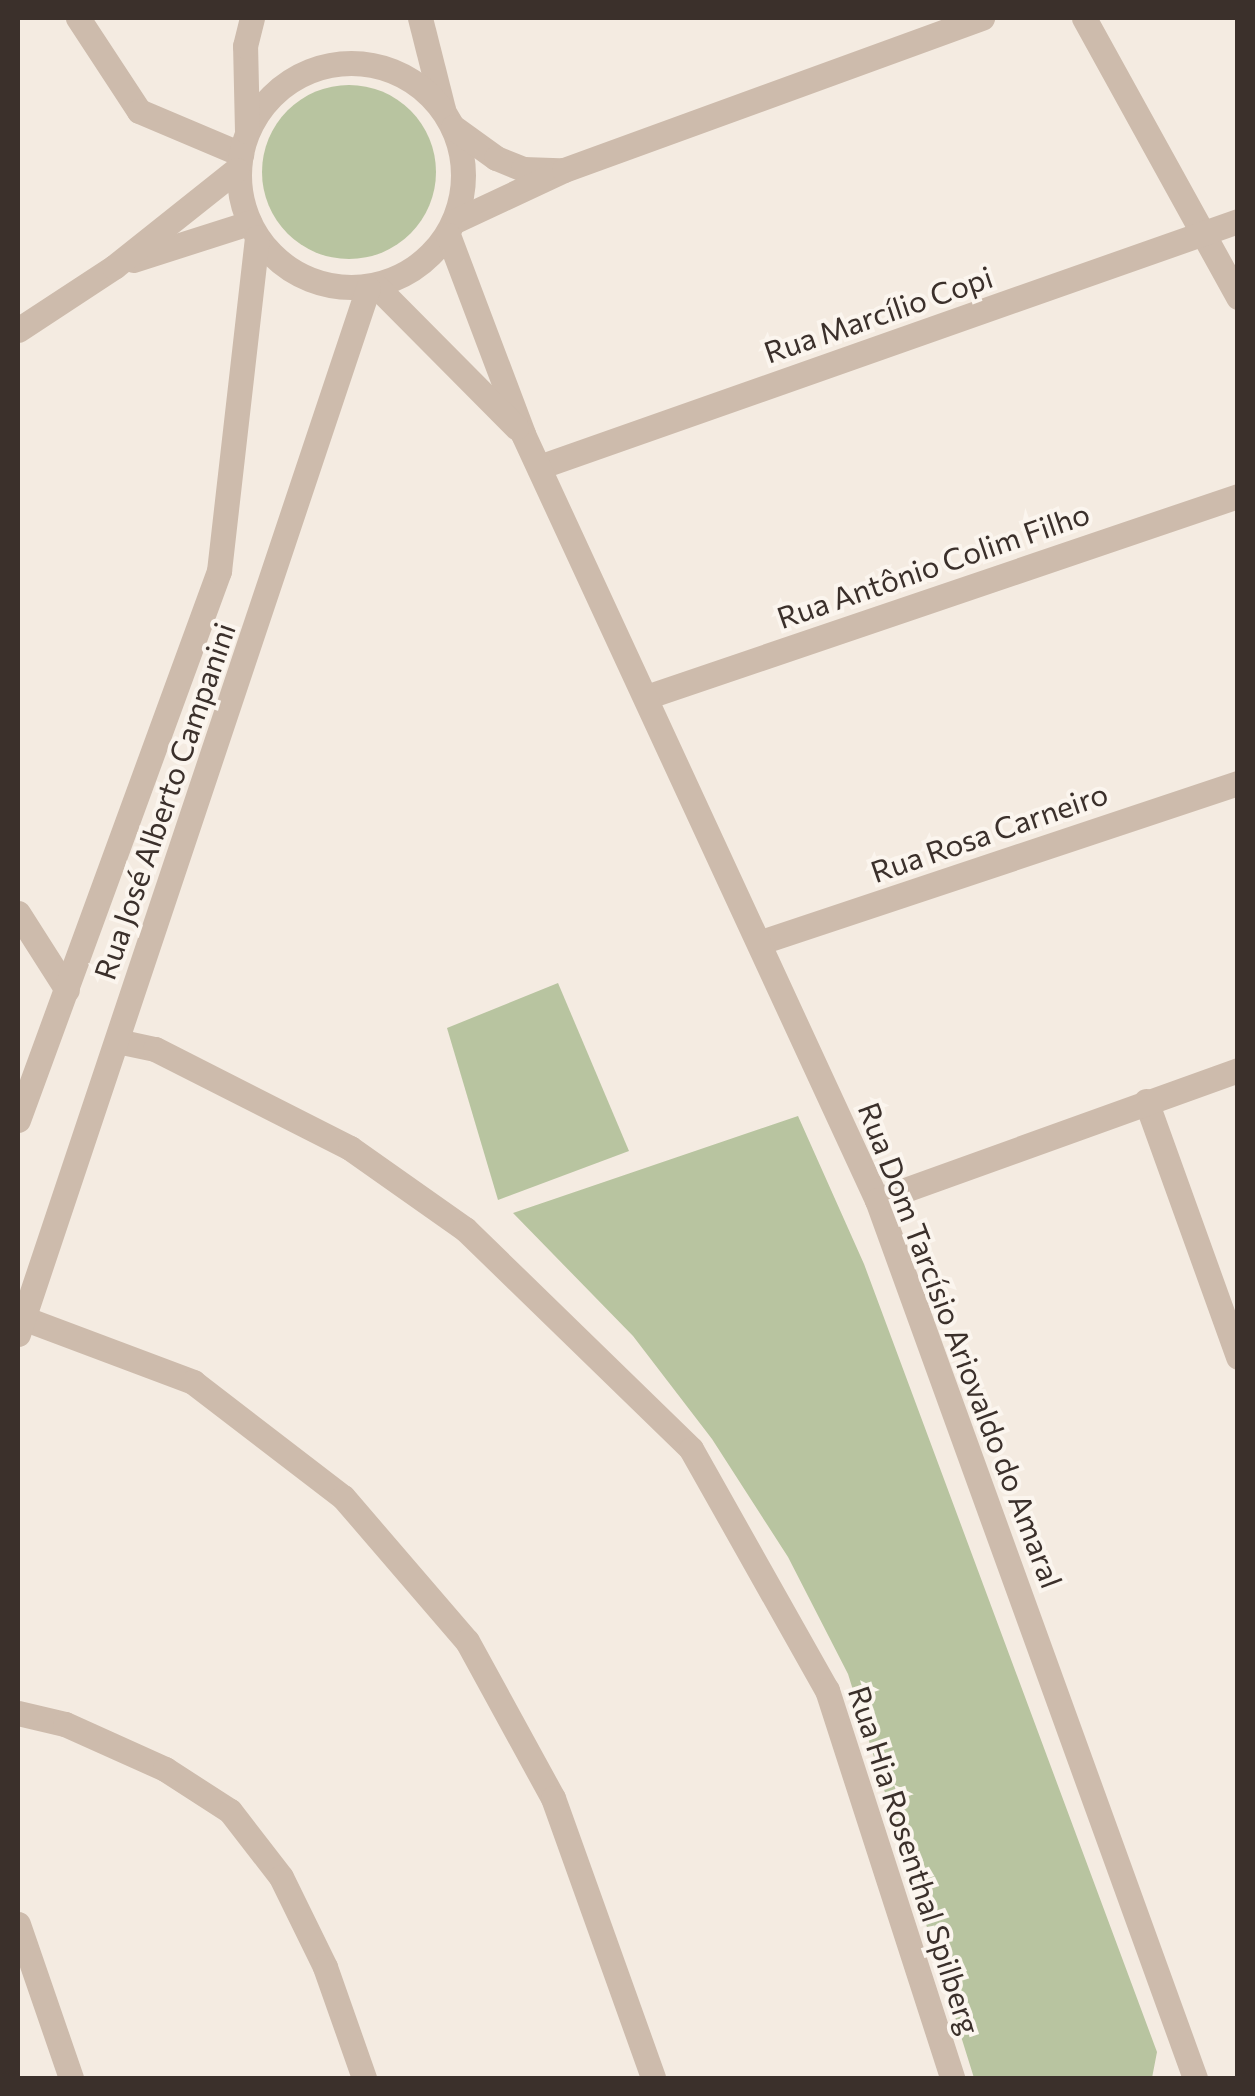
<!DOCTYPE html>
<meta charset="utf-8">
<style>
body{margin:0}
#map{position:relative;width:1255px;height:2096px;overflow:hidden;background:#f4ebe1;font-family:Commissioner,sans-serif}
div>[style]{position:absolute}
.green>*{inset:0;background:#b8c4a0}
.round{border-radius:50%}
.minor>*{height:25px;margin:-12.5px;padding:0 12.5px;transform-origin:12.5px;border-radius:12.5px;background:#cdbbac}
.tertiary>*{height:25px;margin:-12.5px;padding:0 12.5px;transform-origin:12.5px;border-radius:12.5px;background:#cdbbac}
.tertiary>.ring{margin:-12.5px;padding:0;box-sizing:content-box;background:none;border:25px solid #cdbbac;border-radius:50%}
span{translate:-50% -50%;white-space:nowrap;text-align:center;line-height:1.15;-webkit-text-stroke:8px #fbf5ee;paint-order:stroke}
.street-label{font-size:30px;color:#3b302b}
.frame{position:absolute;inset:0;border:20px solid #3b302b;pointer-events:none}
</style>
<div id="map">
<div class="green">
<div class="round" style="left:262px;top:85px;width:174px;height:174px"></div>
<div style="clip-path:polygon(558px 983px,629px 1151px,498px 1200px,447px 1028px)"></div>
<div style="clip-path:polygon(798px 1116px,864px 1264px,1157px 2052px,1152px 2078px,974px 2078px,848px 1674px,788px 1557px,712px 1439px,633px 1336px,513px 1213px)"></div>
</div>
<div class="minor">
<div style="left:78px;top:18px;width:111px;rotate:56.7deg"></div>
<div style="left:139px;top:111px;width:111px;rotate:22.9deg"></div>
<div style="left:1084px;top:18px;width:319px;rotate:61.1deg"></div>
<div style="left:539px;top:467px;width:741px;rotate:-19.39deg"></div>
<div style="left:649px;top:696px;width:622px;rotate:-18.76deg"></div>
<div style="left:18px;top:913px;width:91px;rotate:57.5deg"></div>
<div style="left:761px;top:942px;width:503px;rotate:-18.43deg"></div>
<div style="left:117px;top:1041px;width:39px;rotate:12deg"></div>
<div style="left:155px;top:1049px;width:219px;rotate:26.9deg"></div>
<div style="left:350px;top:1148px;width:141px;rotate:35.2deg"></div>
<div style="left:465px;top:1229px;width:315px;rotate:44.2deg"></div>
<div style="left:691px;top:1449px;width:277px;rotate:60.6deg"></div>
<div style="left:827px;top:1690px;width:408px;rotate:72.1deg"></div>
<div style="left:1146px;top:1101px;width:272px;rotate:70.2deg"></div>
<div style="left:877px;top:1200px;width:384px;rotate:-19.8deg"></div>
<div style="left:23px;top:1318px;width:182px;rotate:20.6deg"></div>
<div style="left:193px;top:1382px;width:189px;rotate:37.5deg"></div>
<div style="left:343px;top:1497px;width:190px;rotate:49.3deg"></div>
<div style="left:467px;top:1641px;width:179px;rotate:61.3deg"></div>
<div style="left:553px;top:1798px;width:297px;rotate:70.3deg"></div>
<div style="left:18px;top:1713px;width:48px;rotate:13.2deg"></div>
<div style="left:65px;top:1724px;width:110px;rotate:24.2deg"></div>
<div style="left:165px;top:1769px;width:77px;rotate:32.9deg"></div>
<div style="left:230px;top:1811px;width:83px;rotate:52.3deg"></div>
<div style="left:281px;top:1877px;width:100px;rotate:63.9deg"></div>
<div style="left:325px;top:1967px;width:118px;rotate:70.6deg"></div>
</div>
<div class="tertiary">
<div style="left:420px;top:18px;width:94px;rotate:75.8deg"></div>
<div class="ring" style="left:239px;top:63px;width:199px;height:199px"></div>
<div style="left:453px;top:127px;width:53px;rotate:35.8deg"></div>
<div style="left:496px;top:158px;width:29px;rotate:22deg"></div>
<div style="left:523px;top:169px;width:36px;rotate:2deg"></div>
<div style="left:247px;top:131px;width:85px;rotate:-91.3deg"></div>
<div style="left:245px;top:46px;width:29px;rotate:-76deg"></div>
<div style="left:455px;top:221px;width:120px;rotate:-25.1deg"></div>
<div style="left:564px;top:170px;width:445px;rotate:-20deg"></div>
<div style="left:448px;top:235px;width:213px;rotate:69.3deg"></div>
<div style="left:523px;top:434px;width:844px;rotate:65.2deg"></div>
<div style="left:877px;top:1200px;width:934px;rotate:70.09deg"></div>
<div style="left:133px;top:260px;width:122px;rotate:-17.7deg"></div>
<div style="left:376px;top:286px;width:199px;rotate:45.2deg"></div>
<div style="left:18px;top:330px;width:115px;rotate:-33.3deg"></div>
<div style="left:114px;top:267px;width:156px;rotate:-38.5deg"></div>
<div style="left:18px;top:1120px;width:585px;rotate:-69.89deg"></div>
<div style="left:219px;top:571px;width:336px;rotate:-83.5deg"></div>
<div style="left:18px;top:1334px;width:1103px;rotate:-71.5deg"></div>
<div style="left:18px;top:1924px;width:163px;rotate:71deg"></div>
</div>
<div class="street-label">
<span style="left:878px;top:314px;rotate:-19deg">Rua Marcílio Copi</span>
<span style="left:933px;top:565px;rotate:-19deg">Rua Antônio Colim Filho</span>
<span style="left:164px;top:801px;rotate:-71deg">Rua José Alberto Campanini</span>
<span style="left:989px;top:832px;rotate:-19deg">Rua Rosa Carneiro</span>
<span style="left:961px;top:1345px;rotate:69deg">Rua Dom Tarcísio Ariovaldo do Amaral</span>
<span style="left:915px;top:1860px;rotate:72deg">Rua Hia Rosenthal Spilberg</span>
</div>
<div class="frame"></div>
</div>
